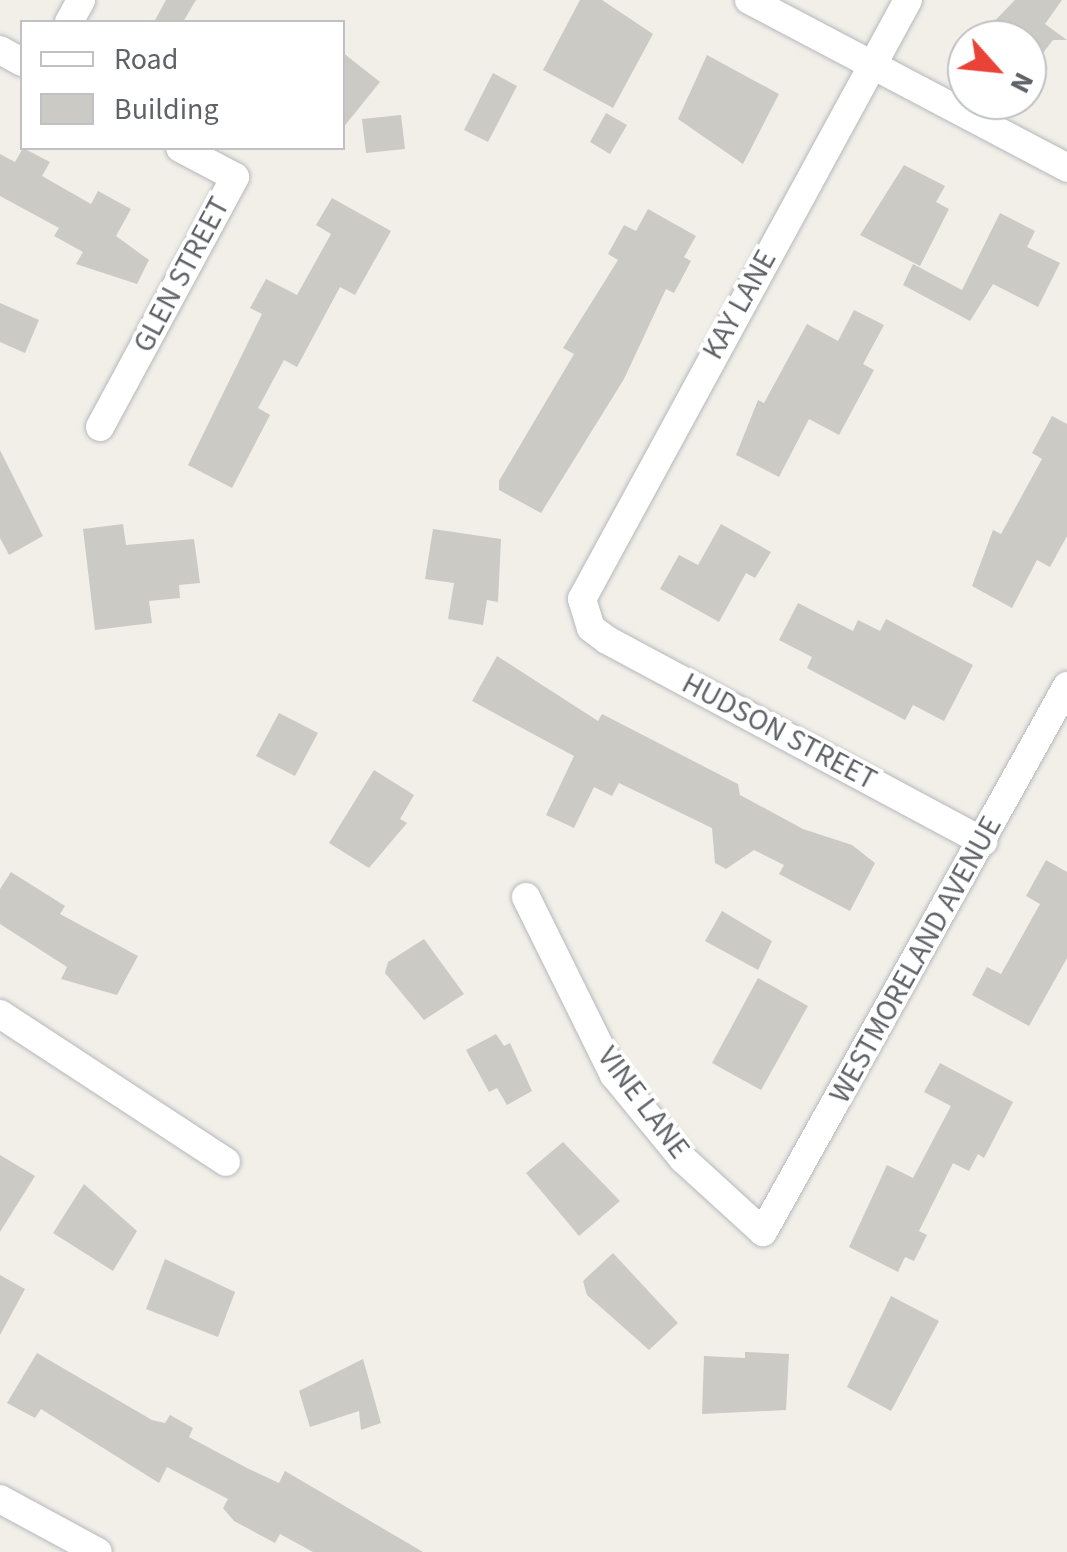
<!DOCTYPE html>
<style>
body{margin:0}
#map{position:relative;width:1067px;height:1552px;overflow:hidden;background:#f1efe8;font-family:"Source Sans 3",sans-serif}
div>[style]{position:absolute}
.building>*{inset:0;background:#cccac5}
.roads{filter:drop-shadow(0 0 2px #b5b8bc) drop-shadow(0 0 2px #b5b8bc)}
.minor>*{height:28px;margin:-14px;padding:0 14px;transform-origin:14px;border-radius:14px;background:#fff}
span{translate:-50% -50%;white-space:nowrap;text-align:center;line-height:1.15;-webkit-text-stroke:8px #fff;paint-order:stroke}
.street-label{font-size:30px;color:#5f6368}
.legend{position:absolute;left:20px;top:20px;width:325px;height:130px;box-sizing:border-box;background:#fff;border:2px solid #bfc1c3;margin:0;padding:12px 18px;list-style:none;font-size:30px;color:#5f6368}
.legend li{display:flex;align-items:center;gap:20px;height:50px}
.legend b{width:50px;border:2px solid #bfc1c3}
.north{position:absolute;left:947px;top:20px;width:100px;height:100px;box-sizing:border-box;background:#fff;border:2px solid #bfc1c3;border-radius:50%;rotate:117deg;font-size:28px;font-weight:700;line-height:40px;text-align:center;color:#5f6368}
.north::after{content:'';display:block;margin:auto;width:35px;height:45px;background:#e84336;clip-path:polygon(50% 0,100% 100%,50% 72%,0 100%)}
</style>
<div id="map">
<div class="building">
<div style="clip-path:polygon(166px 0,196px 0,183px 22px,154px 22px)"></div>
<div style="clip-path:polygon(580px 0,602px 0,653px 34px,613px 108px,543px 70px)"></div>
<div style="clip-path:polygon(1015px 0,1062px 0,1045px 24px,1067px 40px,1053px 40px,1043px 53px,1027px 40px,976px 40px)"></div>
<div style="clip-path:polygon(342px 52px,380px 82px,342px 129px)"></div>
<div style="clip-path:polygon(707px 55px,779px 94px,743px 164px,678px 119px)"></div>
<div style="clip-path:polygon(493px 73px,517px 86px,488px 142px,464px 130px)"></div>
<div style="clip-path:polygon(606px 113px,627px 125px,610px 154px,590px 142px)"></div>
<div style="clip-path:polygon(401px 115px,405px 149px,366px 153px,362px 119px)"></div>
<div style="clip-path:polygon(23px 148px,50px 162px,42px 176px,91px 204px,98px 191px,131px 209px,116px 236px,149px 260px,137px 284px,76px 264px,83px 252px,54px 236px,59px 228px,0 196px,0 154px,15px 162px)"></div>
<div style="clip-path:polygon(904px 165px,945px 186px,936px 202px,949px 209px,920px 266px,860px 235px)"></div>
<div style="clip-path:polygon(332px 198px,391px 231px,355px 295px,340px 287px,297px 367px,284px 360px,258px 408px,270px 415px,232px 488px,188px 465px,262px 314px,250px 308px,266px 279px,297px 295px,331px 234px,316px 225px)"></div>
<div style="clip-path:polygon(648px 209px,696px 236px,684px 257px,691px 261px,674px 293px,666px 289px,624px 379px,541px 513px,499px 490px,499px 481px,574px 354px,563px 348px,618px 260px,608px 254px,624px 225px,636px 231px)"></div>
<div style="clip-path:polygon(1000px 213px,1035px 231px,1027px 247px,1060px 263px,1038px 307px,993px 284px,970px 321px,903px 285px,913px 264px,962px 290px)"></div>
<div style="clip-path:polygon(0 303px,39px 320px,25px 353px,0 342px)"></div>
<div style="clip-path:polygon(854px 310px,884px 325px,863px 364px,874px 370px,839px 435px,809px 419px,779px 477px,736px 455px,758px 400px,764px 403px,807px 324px,838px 341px)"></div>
<div style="clip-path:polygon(1052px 416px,1067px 424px,1067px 536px,1050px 567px,1037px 560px,1012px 608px,972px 586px,993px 530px,1001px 534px,1042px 459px,1032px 453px)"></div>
<div style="clip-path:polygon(0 450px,43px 536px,9px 555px,0 538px)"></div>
<div style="clip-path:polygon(123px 524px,126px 545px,194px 539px,200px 583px,179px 585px,180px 598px,149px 601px,152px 623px,95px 630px,83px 529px)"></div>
<div style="clip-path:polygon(721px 524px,771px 552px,755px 578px,746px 573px,719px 622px,660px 589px,679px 555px,698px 565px)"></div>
<div style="clip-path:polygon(433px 529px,501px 539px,498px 602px,487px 600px,483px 625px,448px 619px,454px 583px,425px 579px)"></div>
<div style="clip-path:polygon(798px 603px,853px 631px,858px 620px,880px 631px,886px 619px,973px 665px,944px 721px,913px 705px,905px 720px,807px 668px,812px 657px,779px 640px)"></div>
<div style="clip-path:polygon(497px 656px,598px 721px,602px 714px,738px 784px,740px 795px,803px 829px,852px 845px,875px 863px,850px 911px,779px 874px,784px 865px,754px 850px,726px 869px,715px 863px,712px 828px,619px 783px,612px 796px,594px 787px,574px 828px,546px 815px,574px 756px,472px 701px)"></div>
<div style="clip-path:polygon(279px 713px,318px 733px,295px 776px,256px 756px)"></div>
<div style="clip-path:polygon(374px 770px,414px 795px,400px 819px,407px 823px,369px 868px,329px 843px)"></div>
<div style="clip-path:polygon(1046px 860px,1067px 872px,1067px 958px,1029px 1026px,972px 995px,987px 967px,1001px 974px,1040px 904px,1026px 896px)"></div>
<div style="clip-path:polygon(11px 872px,65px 906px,60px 914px,138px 956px,117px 995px,61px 979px,67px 967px,0 924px,0 889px)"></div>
<div style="clip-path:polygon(722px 911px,772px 941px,758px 970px,705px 941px)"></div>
<div style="clip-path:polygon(424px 939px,464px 994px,424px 1020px,385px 973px,388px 962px)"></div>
<div style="clip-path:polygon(758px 978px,808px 1006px,761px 1090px,712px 1063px)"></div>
<div style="clip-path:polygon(496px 1034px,504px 1046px,510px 1043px,532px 1091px,507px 1105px,497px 1088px,489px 1092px,466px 1050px)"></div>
<div style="clip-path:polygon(940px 1063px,1013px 1102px,984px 1158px,978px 1154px,969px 1171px,953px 1163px,919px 1231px,927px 1235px,914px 1261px,905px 1257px,898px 1272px,849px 1247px,887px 1165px,913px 1178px,951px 1106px,924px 1092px)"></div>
<div style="clip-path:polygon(563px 1142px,620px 1201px,579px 1236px,526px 1173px)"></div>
<div style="clip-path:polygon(0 1155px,35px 1176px,0 1232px)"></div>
<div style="clip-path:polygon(84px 1184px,137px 1231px,113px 1271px,53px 1233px)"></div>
<div style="clip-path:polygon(613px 1253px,678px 1323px,649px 1350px,587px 1295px,583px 1281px)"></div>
<div style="clip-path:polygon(165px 1259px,235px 1292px,218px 1337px,146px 1309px)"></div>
<div style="clip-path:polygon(0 1275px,25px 1289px,0 1335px)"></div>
<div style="clip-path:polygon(891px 1296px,939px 1321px,891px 1411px,847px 1387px)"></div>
<div style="clip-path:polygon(745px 1352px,789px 1354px,786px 1410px,702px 1414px,704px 1356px,745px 1358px)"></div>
<div style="clip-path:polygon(37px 1353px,152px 1420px,165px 1423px,170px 1415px,193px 1428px,189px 1437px,245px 1467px,279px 1483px,285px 1471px,423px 1552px,313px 1552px,280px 1534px,275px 1543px,234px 1521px,223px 1508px,228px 1499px,167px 1467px,159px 1483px,41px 1409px,35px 1418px,7px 1403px)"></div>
<div style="clip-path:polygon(363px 1359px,381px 1423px,361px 1430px,359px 1411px,310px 1427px,299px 1391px)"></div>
</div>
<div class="roads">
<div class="minor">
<div style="left:749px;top:0;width:360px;rotate:27.8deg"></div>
<div style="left:908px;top:0;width:682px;rotate:118.56deg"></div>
<div style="left:582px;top:599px;width:30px;rotate:73deg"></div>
<div style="left:591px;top:628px;width:20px;rotate:37deg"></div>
<div style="left:607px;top:640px;width:427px;rotate:28.2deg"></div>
<div style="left:69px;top:22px;width:25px;rotate:-61deg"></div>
<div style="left:0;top:50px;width:25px;rotate:29deg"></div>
<div style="left:100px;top:427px;width:284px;rotate:-61.6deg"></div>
<div style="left:235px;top:177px;width:62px;rotate:-152.2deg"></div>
<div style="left:526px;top:897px;width:199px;rotate:63.7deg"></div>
<div style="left:614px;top:1075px;width:109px;rotate:50.6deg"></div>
<div style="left:683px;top:1159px;width:108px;rotate:42.4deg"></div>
<div style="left:763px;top:1232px;width:625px;rotate:-60.89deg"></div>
<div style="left:0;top:1014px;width:270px;rotate:33.2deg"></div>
<div style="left:0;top:1499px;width:111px;rotate:28.4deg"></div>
</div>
</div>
<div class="street-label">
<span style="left:182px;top:275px;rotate:-62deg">GLEN STREET</span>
<span style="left:740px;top:305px;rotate:-61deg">KAY LANE</span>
<span style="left:779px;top:732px;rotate:28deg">HUDSON STREET</span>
<span style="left:916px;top:960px;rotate:-61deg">WESTMORELAND AVENUE</span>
<span style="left:643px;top:1103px;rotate:53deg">VINE LANE</span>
</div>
<ul class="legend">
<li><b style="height:12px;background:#fff"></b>Road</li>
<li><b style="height:28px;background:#cccac5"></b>Building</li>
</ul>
<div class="north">N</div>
</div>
